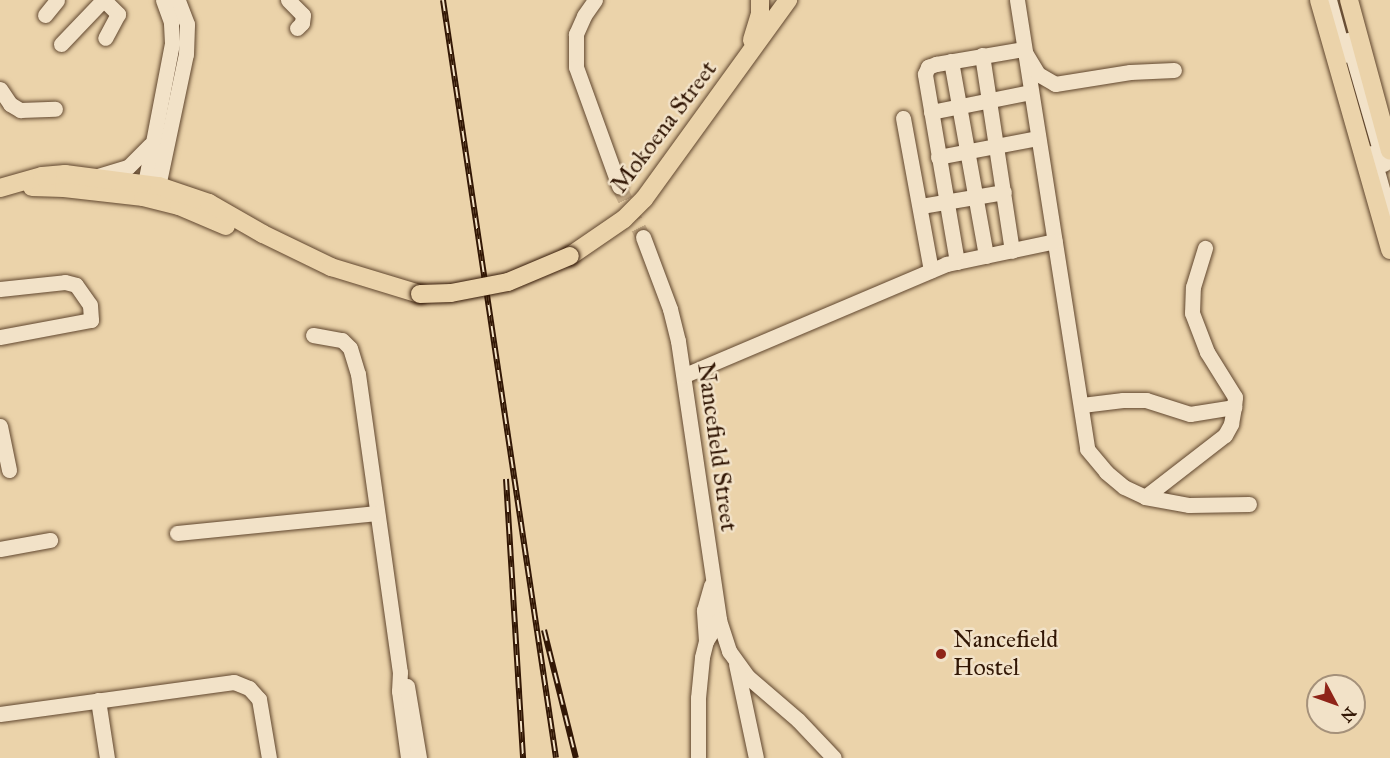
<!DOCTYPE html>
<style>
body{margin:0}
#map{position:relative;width:1390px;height:758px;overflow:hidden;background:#ebd3aa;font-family:"IM FELL Great Primer",serif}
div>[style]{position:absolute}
.minor-tunnel>*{height:15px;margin-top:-7.5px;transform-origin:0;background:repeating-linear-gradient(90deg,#c6ad89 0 15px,transparent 0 23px)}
.roads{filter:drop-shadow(0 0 2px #60462e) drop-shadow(0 0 2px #60462e)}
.minor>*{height:15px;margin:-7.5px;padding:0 7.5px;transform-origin:7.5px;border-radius:7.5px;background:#f2e2c8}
.major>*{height:18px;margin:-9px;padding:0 9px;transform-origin:9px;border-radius:9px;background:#ebd3aa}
.rail>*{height:6px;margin-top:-3px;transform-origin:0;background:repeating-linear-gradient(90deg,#f2e2c8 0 11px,#321705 0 22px);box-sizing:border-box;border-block:2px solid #321705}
.bridges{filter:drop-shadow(0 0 2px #321705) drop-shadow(0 0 2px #321705)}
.major-bridge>*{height:18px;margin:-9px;padding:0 9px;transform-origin:9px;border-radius:9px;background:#ebd3aa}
.dots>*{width:16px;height:16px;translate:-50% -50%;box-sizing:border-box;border:3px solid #f2e2c8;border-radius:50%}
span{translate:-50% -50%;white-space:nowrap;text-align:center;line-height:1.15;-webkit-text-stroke:5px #f2e2c8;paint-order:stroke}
.street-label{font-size:24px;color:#321705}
.poi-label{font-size:24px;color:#321705}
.left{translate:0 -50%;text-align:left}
.north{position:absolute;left:1306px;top:674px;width:60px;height:60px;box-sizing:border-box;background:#f2e2c8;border:2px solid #a5917a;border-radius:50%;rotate:131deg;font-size:16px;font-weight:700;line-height:24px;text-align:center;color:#321705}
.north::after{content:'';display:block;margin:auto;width:21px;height:27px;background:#8f2418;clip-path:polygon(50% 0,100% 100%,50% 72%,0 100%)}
</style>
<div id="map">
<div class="minor-tunnel">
<div style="left:619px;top:186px;width:56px;rotate:64.8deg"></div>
</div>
<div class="roads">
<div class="minor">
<div style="left:104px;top:0;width:20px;rotate:45deg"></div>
<div style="left:118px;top:14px;width:27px;rotate:118deg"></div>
<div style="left:288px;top:0;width:21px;rotate:45deg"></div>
<div style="left:303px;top:15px;width:8px;rotate:97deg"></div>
<div style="left:302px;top:23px;width:7px;rotate:135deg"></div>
<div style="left:595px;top:0;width:19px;rotate:125deg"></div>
<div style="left:584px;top:16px;width:20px;rotate:114deg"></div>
<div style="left:576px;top:34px;width:33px;rotate:90deg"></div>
<div style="left:576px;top:67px;width:127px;rotate:70.1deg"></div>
<div style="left:1017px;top:0;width:454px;rotate:81.1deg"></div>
<div style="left:1087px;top:449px;width:30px;rotate:50deg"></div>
<div style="left:1106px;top:472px;width:23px;rotate:40deg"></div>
<div style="left:1124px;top:487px;width:23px;rotate:25deg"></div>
<div style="left:1145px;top:497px;width:45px;rotate:10.3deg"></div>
<div style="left:1189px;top:505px;width:60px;rotate:-1deg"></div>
<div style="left:1329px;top:0;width:57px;rotate:74.7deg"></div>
<div style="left:45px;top:15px;width:19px;rotate:-51deg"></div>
<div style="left:1348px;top:40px;width:129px;rotate:73.8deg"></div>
<div style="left:61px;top:44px;width:61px;rotate:-46.3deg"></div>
<div style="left:982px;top:55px;width:198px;rotate:81.3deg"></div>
<div style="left:951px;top:61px;width:198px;rotate:79.8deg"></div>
<div style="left:0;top:89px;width:18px;rotate:56deg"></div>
<div style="left:10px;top:104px;width:12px;rotate:31deg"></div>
<div style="left:20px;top:110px;width:35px;rotate:-2deg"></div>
<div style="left:931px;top:112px;width:101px;rotate:-11.4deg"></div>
<div style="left:903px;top:118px;width:155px;rotate:79.6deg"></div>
<div style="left:1372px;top:153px;width:66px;rotate:74.3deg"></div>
<div style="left:938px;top:157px;width:102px;rotate:-10.8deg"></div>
<div style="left:98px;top:176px;width:31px;rotate:-17deg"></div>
<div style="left:128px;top:167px;width:31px;rotate:-45deg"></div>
<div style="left:143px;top:194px;width:154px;rotate:-79.1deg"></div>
<div style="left:172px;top:43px;width:21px;rotate:-93deg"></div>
<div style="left:171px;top:22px;width:23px;rotate:-110deg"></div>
<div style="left:156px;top:196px;width:145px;rotate:-78.1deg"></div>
<div style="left:186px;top:54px;width:30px;rotate:-88deg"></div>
<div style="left:187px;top:24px;width:26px;rotate:-111deg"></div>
<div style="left:921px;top:206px;width:84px;rotate:-9.6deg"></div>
<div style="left:643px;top:237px;width:77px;rotate:69.4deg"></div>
<div style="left:670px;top:309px;width:33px;rotate:76deg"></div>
<div style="left:678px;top:341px;width:282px;rotate:81.6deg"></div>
<div style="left:719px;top:620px;width:33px;rotate:72deg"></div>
<div style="left:729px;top:651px;width:32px;rotate:54deg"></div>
<div style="left:748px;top:677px;width:66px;rotate:40.7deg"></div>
<div style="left:798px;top:720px;width:52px;rotate:46.5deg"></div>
<div style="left:957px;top:262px;width:191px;rotate:-99.7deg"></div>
<div style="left:925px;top:74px;width:8px;rotate:-67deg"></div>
<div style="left:928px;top:67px;width:9px;rotate:-21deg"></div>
<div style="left:936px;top:64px;width:88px;rotate:-9.8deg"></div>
<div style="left:1023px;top:49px;width:29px;rotate:59deg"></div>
<div style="left:1038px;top:74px;width:20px;rotate:30deg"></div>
<div style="left:1055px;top:84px;width:76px;rotate:-9.1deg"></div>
<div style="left:1130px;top:72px;width:44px;rotate:-2.6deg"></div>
<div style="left:0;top:289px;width:65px;rotate:-6.1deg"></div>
<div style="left:65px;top:282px;width:11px;rotate:15deg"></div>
<div style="left:76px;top:285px;width:24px;rotate:55deg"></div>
<div style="left:90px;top:305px;width:15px;rotate:86deg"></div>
<div style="left:91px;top:320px;width:93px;rotate:169.4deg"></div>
<div style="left:313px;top:335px;width:29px;rotate:10deg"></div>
<div style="left:342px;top:340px;width:11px;rotate:45deg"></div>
<div style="left:350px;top:348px;width:27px;rotate:73deg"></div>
<div style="left:358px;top:374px;width:301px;rotate:82deg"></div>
<div style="left:400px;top:672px;width:19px;rotate:93deg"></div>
<div style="left:399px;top:691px;width:68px;rotate:82.3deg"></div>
<div style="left:685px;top:375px;width:284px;rotate:-23deg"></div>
<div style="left:946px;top:264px;width:111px;rotate:-11.9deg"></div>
<div style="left:1082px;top:405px;width:41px;rotate:-7deg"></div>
<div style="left:1123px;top:400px;width:23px"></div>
<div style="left:1146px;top:400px;width:46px;rotate:17.7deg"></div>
<div style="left:1190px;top:414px;width:45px;rotate:-9deg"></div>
<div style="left:1234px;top:407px;width:10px;rotate:-84deg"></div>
<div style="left:1235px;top:397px;width:53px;rotate:-121.9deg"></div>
<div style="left:1207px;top:352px;width:42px;rotate:-111deg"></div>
<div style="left:1192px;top:313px;width:26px;rotate:-88deg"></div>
<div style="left:1193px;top:287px;width:41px;rotate:-72.9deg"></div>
<div style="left:0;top:426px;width:45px;rotate:78.4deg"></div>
<div style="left:1145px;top:497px;width:101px;rotate:-37.8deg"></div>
<div style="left:1225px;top:435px;width:13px;rotate:-61deg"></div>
<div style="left:1231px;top:424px;width:17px;rotate:-80deg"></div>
<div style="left:177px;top:533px;width:201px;rotate:-5.7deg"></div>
<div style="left:0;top:549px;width:51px;rotate:-10.2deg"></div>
<div style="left:706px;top:641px;width:31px;rotate:-94deg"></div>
<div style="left:704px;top:610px;width:26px;rotate:-74deg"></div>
<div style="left:736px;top:664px;width:96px;rotate:78deg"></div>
<div style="left:407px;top:686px;width:73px;rotate:80.5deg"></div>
<div style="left:98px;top:700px;width:59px;rotate:81.2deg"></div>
<div style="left:0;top:714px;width:236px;rotate:-7.8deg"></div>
<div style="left:234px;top:682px;width:16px;rotate:22deg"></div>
<div style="left:249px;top:688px;width:15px;rotate:48deg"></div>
<div style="left:259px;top:699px;width:60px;rotate:80.4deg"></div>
<div style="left:698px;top:758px;width:60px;rotate:-90deg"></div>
<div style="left:698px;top:698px;width:41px;rotate:-84.4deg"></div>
<div style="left:702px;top:657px;width:16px;rotate:-76deg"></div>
<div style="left:706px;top:641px;width:25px;rotate:-58deg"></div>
</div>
<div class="major">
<div style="left:1319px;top:0;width:260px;rotate:74.1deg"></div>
<div style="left:1349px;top:0;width:156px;rotate:74.8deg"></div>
<div style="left:752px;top:40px;width:27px;rotate:-73deg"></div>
<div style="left:760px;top:14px;width:14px;rotate:-90deg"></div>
<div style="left:32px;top:187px;width:32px;rotate:2deg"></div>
<div style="left:64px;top:188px;width:80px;rotate:6.5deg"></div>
<div style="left:143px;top:197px;width:37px;rotate:14deg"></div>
<div style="left:179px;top:206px;width:51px;rotate:23.1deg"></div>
<div style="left:0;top:188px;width:44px;rotate:-15.9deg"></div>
<div style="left:42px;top:176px;width:23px;rotate:-5deg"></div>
<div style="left:65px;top:174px;width:95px;rotate:7.3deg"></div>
<div style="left:159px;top:186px;width:53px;rotate:18.8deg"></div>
<div style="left:209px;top:203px;width:62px;rotate:29.9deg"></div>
<div style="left:263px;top:234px;width:76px;rotate:25.9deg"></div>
<div style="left:331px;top:267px;width:93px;rotate:16.9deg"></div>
<div style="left:570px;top:256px;width:65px;rotate:-34.4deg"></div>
<div style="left:624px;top:219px;width:28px;rotate:-45deg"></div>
<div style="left:644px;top:199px;width:246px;rotate:-54.1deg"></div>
</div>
</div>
<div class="rail">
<div style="left:443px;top:0;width:766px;rotate:81.52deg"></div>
<div style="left:506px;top:479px;width:280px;rotate:86.5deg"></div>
<div style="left:544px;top:630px;width:132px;rotate:76deg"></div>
</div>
<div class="bridges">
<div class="major-bridge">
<div style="left:420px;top:294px;width:31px;rotate:-2deg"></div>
<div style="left:451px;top:293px;width:58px;rotate:-10.9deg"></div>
<div style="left:508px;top:282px;width:67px;rotate:-22.8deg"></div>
</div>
</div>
<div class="dots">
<div style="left:941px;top:654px;background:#8f2418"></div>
</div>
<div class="street-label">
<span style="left:664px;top:127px;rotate:-53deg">Mokoena Street</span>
<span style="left:717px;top:447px;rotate:82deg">Nancefield Street</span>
</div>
<div class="poi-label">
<span class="left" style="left:953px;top:654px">Nancefield<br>Hostel</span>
</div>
<div class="north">N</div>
</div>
